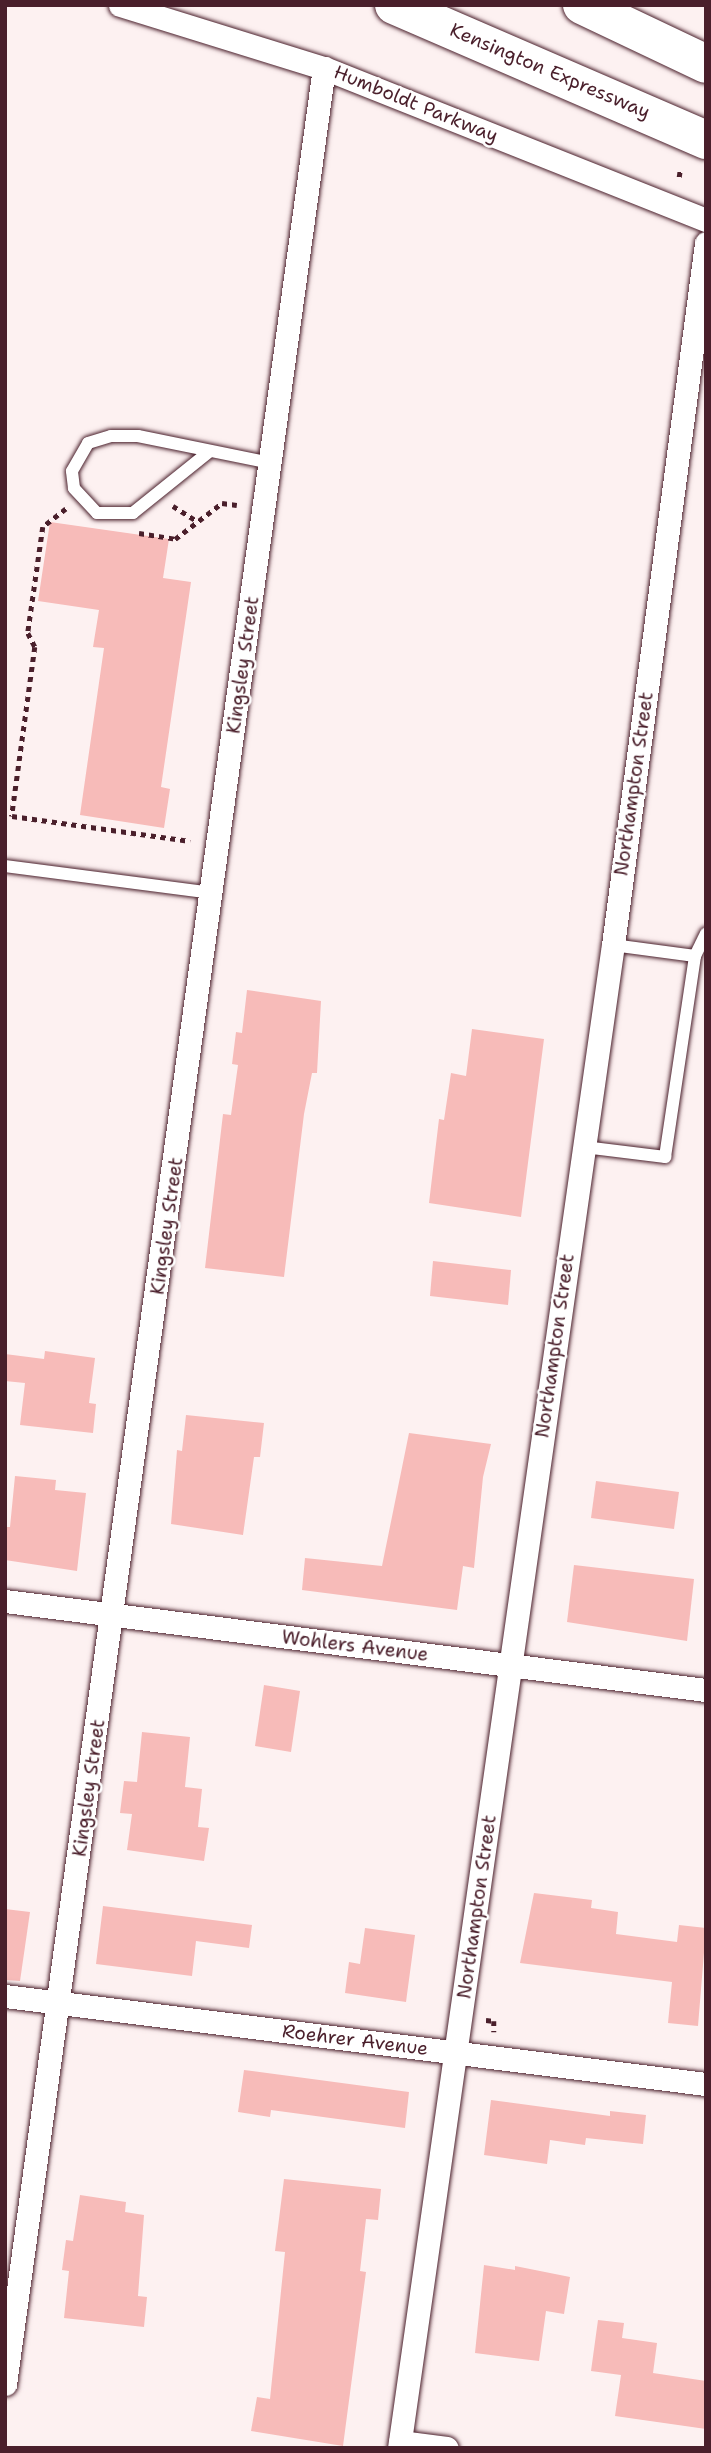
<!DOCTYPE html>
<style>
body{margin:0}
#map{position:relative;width:711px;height:2453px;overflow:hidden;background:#fdf1f1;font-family:"Shantell Sans",sans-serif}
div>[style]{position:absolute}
.building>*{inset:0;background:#f7bbb9}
.path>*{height:4.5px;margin-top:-2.25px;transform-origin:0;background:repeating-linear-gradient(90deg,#4a1f2b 0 5px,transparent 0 10px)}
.roads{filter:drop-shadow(0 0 2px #4a1f2b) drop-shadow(0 0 2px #4a1f2b)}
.service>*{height:12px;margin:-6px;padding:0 6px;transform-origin:6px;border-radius:6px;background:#fff}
.minor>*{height:23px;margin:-11.5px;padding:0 11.5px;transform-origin:11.5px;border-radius:11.5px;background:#fff}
.motorway>*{height:38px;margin:-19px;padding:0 19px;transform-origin:19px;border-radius:19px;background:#fff}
span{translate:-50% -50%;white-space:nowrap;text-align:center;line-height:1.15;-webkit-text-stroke:5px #fff;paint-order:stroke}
.street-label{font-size:19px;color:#4a1f2b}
.frame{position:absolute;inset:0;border:7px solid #4a1f2b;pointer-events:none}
</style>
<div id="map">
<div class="building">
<div style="clip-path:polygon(50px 522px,169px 539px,163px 578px,191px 582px,161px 787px,170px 789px,164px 828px,80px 815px,104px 648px,93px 647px,99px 610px,38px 601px)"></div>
<div style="clip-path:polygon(247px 990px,321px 1001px,317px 1073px,312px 1073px,304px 1114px,284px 1277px,205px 1268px,223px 1114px,231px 1115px,238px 1065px,232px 1064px,236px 1032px,242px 1033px)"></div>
<div style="clip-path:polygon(472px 1029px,544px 1039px,521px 1217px,429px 1203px,439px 1119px,444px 1120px,451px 1073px,466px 1076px)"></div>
<div style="clip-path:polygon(433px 1261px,511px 1270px,508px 1305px,430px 1296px)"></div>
<div style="clip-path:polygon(45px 1351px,95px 1358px,89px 1403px,96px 1404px,93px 1433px,20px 1425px,25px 1383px,5px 1381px,5px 1354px,44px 1359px)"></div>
<div style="clip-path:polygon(186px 1415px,264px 1423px,260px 1457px,254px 1457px,243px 1535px,171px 1524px,177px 1450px,182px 1451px)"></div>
<div style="clip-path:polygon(409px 1433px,491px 1444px,483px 1477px,474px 1568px,463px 1566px,457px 1610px,302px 1590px,305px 1558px,382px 1566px)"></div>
<div style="clip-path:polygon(15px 1476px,56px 1480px,55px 1490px,86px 1493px,77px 1571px,5px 1560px,5px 1527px,10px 1527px)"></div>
<div style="clip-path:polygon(596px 1481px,679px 1492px,674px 1529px,591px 1518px)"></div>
<div style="clip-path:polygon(574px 1565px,694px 1579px,687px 1641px,567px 1622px)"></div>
<div style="clip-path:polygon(264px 1685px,300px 1691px,291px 1752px,255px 1746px)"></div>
<div style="clip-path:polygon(142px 1732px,190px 1737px,185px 1787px,202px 1789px,198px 1827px,209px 1828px,204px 1861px,127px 1850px,132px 1814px,120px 1813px,124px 1781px,137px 1782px)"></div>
<div style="clip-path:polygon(534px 1893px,592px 1900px,591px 1908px,618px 1912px,616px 1934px,677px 1942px,679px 1925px,706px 1928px,698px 2026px,668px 2023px,672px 1982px,520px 1963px)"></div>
<div style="clip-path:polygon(103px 1906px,252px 1925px,249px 1948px,196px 1941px,192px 1976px,96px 1964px)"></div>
<div style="clip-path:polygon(5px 1909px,30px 1912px,20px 1981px,5px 1980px)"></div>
<div style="clip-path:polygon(365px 1928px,415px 1935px,406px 2002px,345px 1993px,349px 1962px,360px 1964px)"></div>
<div style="clip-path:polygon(244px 2070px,409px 2092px,405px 2128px,271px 2110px,270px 2117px,238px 2112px)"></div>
<div style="clip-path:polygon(491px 2100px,610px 2116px,610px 2111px,646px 2115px,643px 2144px,586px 2138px,585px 2145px,550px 2140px,547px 2164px,484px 2155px)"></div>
<div style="clip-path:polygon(284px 2179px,381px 2189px,378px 2220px,366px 2219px,360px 2271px,366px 2272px,343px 2446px,251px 2431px,257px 2397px,270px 2399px,285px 2252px,275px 2251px)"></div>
<div style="clip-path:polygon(80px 2195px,126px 2202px,125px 2212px,144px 2215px,138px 2296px,147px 2297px,144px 2327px,64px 2318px,69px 2271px,62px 2270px,66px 2240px,73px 2241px)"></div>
<div style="clip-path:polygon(484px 2265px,515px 2270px,515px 2266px,570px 2277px,564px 2314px,546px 2311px,539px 2361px,475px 2353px)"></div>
<div style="clip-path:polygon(598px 2320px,624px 2323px,622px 2338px,657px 2343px,653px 2373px,706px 2381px,706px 2429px,615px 2416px,621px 2375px,591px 2371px)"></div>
</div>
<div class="path">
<div style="left:679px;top:177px;width:7px;rotate:-82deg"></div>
<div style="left:173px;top:506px;width:28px;rotate:32deg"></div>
<div style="left:66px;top:509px;width:29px;rotate:142deg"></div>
<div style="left:43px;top:527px;width:107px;rotate:98.1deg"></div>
<div style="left:28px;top:633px;width:16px;rotate:63deg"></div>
<div style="left:35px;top:647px;width:171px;rotate:97.8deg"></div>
<div style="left:12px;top:816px;width:180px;rotate:8deg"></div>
<div style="left:139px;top:533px;width:36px;rotate:9deg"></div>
<div style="left:175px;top:539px;width:59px;rotate:-37.5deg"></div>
<div style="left:222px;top:503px;width:15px;rotate:8deg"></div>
<div style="left:486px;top:2020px;width:8px;rotate:7deg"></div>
<div style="left:494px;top:2021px;width:11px;rotate:90deg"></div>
</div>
<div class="roads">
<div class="service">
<div style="left:210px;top:451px;width:99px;rotate:141.2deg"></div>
<div style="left:133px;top:513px;width:36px;rotate:180deg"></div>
<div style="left:97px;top:513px;width:34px;rotate:-133deg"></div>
<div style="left:74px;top:488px;width:17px;rotate:-97deg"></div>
<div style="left:72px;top:471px;width:32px;rotate:-60deg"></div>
<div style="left:88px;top:443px;width:24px;rotate:-17deg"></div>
<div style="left:111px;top:436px;width:27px"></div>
<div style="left:138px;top:436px;width:136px;rotate:11.5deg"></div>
<div style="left:5px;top:866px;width:209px;rotate:7.4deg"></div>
<div style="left:695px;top:956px;width:25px;rotate:-64deg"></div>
<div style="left:584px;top:1147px;width:82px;rotate:7deg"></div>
<div style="left:665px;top:1157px;width:203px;rotate:-81.5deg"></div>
<div style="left:695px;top:956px;width:83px;rotate:-172.4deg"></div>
</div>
<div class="minor">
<div style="left:120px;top:5px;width:214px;rotate:17.2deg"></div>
<div style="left:324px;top:68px;width:411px;rotate:21.7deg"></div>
<div style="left:5px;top:1601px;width:707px;rotate:7.24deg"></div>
<div style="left:5px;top:1996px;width:707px;rotate:7.16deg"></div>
<div style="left:5px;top:2384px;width:2338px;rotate:-82.16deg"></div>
<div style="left:400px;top:2442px;width:47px;rotate:7.3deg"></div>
<div style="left:399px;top:2448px;width:1518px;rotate:-81.9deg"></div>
<div style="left:613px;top:945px;width:708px;rotate:-82.45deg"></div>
</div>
<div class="motorway">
<div style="left:394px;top:5px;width:340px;rotate:23.4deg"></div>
<div style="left:582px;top:5px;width:137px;rotate:25.4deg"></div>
</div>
</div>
<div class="street-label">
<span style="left:550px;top:71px;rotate:23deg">Kensington Expressway</span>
<span style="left:416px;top:104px;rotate:22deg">Humboldt Parkway</span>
<span style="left:243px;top:665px;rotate:-82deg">Kingsley Street</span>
<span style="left:634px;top:784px;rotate:-82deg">Northampton Street</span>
<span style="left:167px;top:1226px;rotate:-82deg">Kingsley Street</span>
<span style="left:555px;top:1346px;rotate:-82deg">Northampton Street</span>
<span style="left:355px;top:1646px;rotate:7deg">Wohlers Avenue</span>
<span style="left:89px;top:1788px;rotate:-82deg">Kingsley Street</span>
<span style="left:477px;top:1907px;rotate:-82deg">Northampton Street</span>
<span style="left:355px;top:2040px;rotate:7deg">Roehrer Avenue</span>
</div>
<div class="frame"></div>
</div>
